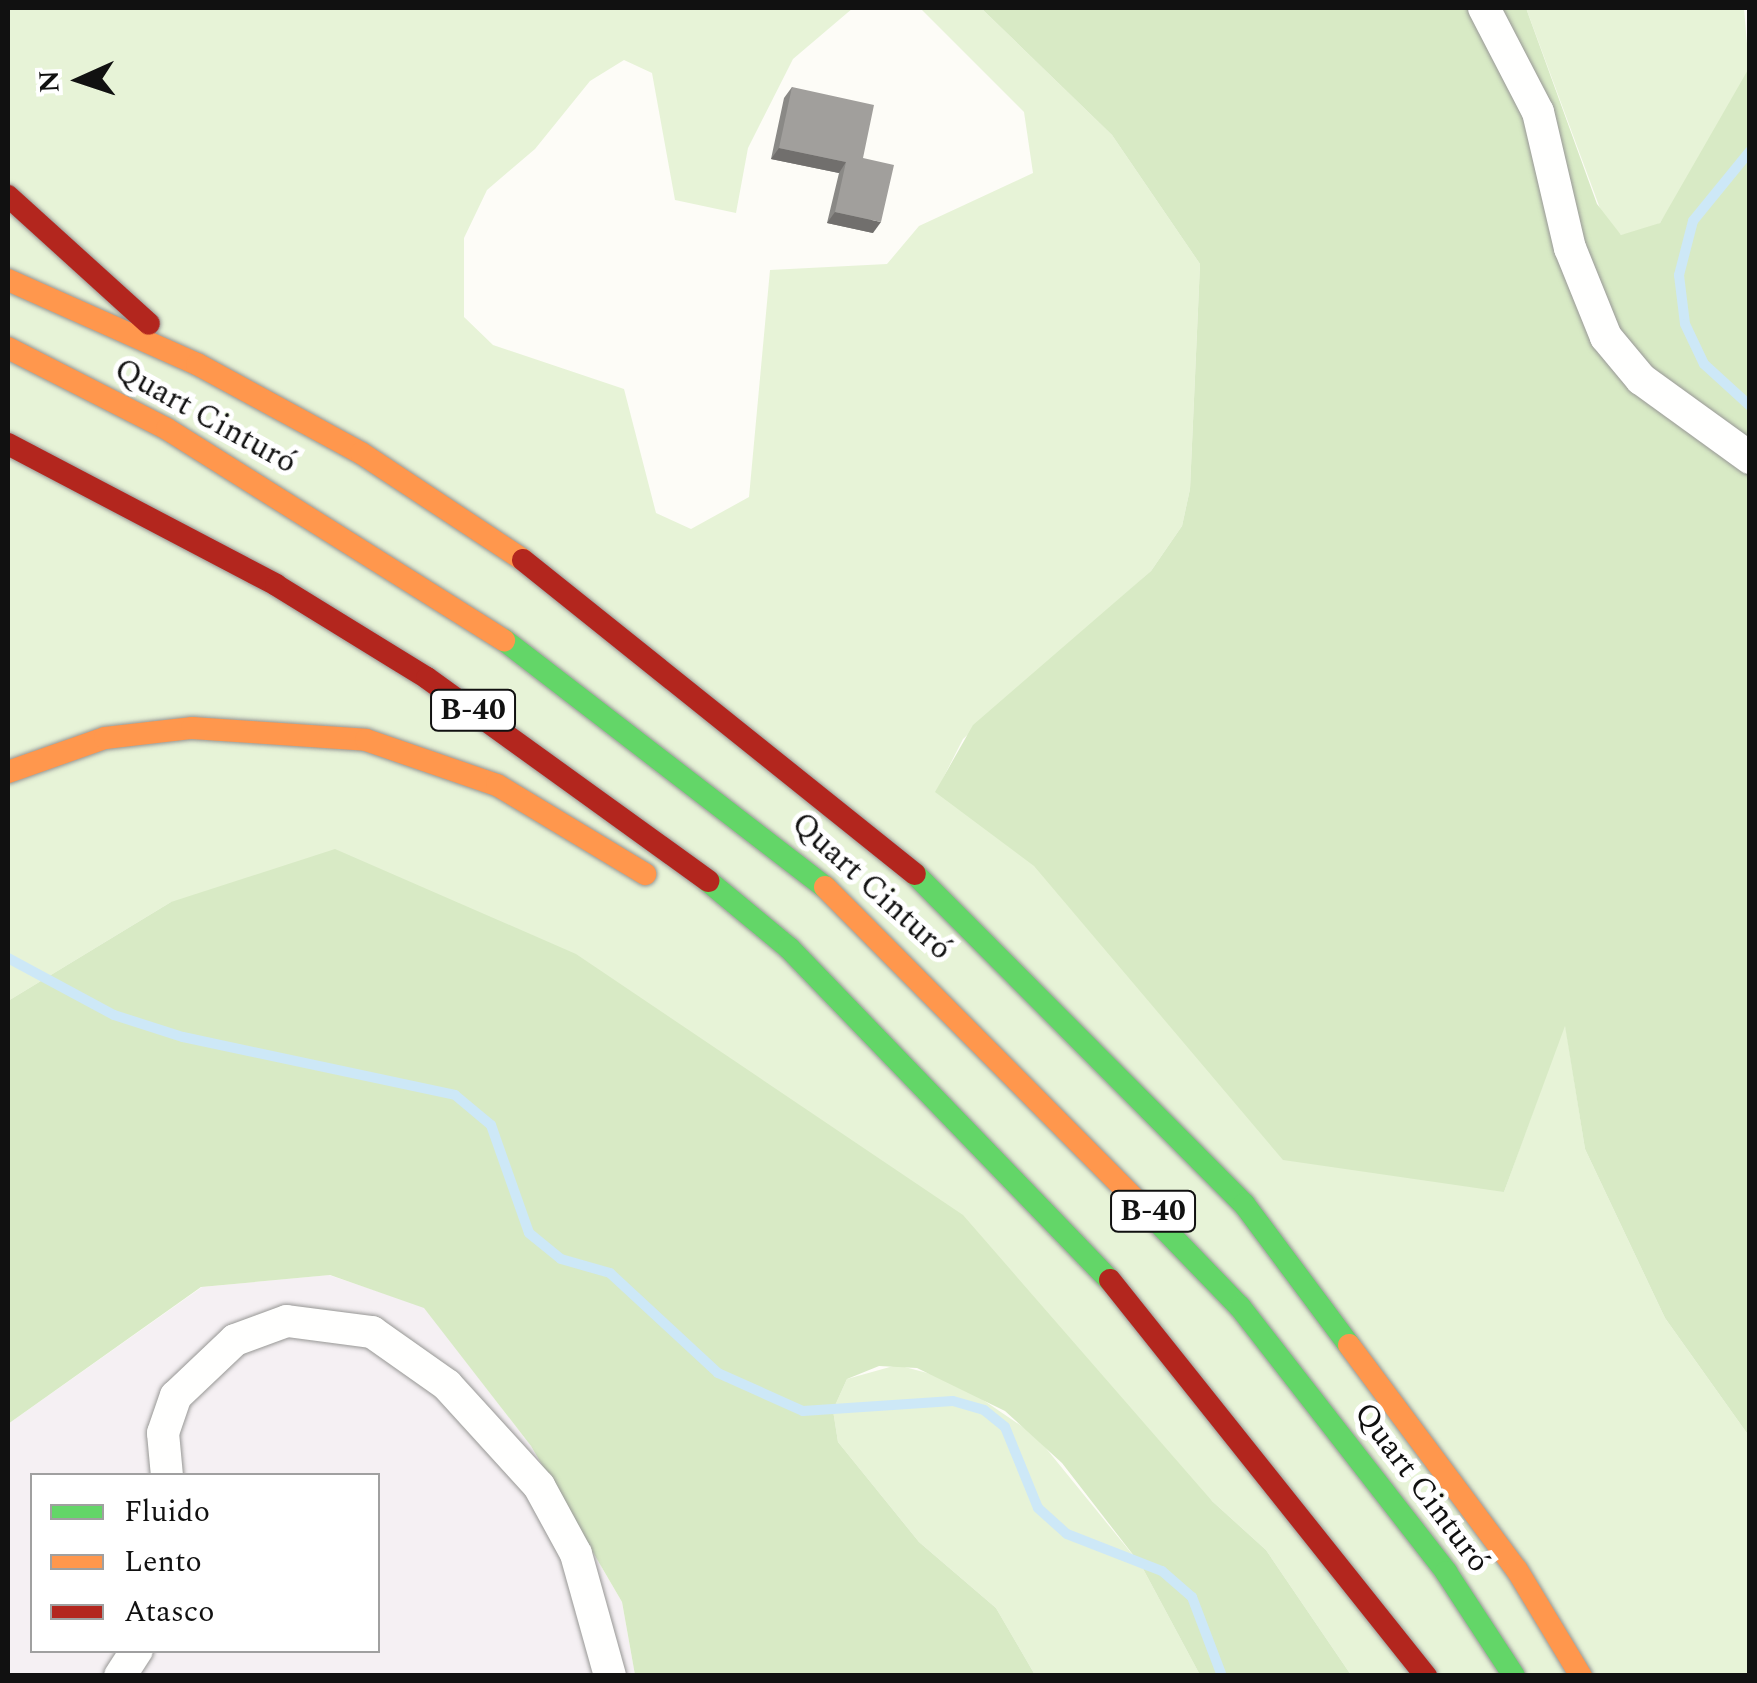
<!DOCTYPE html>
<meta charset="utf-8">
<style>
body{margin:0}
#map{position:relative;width:1757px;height:1683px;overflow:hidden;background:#fdfcf7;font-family:Spectral,serif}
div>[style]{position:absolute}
.industrial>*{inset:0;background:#f5f0f3}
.green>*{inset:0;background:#e7f3d7}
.forest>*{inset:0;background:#d8eac5}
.stream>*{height:10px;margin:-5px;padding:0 5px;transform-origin:5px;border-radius:5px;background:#cde8f7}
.roads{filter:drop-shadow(0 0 2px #979795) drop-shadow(0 0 2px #979795)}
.street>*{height:32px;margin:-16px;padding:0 16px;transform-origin:16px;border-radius:16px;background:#fffffe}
.fast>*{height:22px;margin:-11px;padding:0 11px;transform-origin:11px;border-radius:11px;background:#63d668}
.slow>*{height:22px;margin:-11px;padding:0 11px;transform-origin:11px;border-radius:11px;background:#ff974d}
.jam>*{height:22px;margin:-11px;padding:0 11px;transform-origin:11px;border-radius:11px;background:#b3261e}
.wall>*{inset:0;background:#8a8986}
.shaded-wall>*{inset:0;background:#716f6d}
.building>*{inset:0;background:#a19f9c}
span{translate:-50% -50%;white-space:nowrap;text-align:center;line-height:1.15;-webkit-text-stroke:10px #fff;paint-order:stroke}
.shield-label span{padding:2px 8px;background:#fff;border:2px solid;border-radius:8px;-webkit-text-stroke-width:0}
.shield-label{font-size:30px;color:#111;font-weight:700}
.street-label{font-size:32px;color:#111}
.frame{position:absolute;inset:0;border:10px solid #111;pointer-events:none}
.legend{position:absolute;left:30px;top:1473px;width:350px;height:180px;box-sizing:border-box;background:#fff;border:2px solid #a0a0a0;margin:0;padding:12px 18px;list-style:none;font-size:30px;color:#111}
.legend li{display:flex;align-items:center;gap:20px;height:50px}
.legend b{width:50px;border:2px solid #a0a0a0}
.north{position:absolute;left:30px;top:30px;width:100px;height:100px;-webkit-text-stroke:8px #fff;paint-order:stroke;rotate:267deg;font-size:28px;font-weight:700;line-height:40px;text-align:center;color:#111}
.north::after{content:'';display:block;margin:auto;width:35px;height:45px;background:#111;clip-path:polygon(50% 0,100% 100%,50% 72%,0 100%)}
</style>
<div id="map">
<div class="industrial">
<div style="clip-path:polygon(evenodd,329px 1275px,424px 1307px,531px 1446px,622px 1602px,635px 1675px,8px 1675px,8px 1424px,202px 1287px,329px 1275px,32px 1476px,378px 1476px,378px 1650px,32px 1650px,32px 1476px)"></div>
</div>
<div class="green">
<div style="clip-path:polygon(8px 8px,853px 8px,793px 59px,748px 148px,736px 213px,675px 200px,652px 73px,624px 60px,590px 81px,535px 149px,487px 190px,464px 238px,464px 317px,493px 345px,624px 389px,656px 513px,691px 529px,749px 497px,770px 270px,887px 264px,919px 226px,1033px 173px,1024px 112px,920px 8px,981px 8px,1112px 135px,1200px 264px,1190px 489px,1182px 526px,1151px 571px,963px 739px,936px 792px,1504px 1192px,1565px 1023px,1585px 1149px,1665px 1318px,1749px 1436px,1749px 1675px,1351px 1675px,1266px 1550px,1212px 1501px,171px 902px,8px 1001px)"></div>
<div style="clip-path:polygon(1526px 8px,1744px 8px,1749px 68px,1735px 108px,1660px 223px,1642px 233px,1621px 235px,1605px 222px)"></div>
<div style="clip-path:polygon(897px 1365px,954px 1380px,1036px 1436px,1141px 1565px,1200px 1675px,1035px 1675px,996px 1608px,919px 1542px,838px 1442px,833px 1410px,847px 1379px)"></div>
</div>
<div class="forest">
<div style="clip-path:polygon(981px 8px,1526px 8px,1597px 204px,1621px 235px,1660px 223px,1749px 68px,1749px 1436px,1665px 1318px,1585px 1149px,1565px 1026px,1504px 1192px,1283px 1160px,1034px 866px,935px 792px,973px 725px,1151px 571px,1182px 526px,1190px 489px,1200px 264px,1112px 135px)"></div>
<div style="clip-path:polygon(335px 849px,576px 954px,963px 1215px,1212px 1501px,1266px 1550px,1351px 1675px,1200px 1675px,1141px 1565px,1062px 1463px,1005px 1411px,917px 1368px,879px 1366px,847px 1379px,833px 1410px,838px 1442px,919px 1542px,996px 1608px,1035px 1675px,635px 1675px,622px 1602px,531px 1446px,424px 1308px,330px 1275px,201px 1287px,8px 1424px,8px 1001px,171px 902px)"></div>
</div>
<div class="stream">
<div style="left:1750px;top:151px;width:90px;rotate:129.2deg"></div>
<div style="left:1693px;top:221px;width:56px;rotate:104.5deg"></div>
<div style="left:1679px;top:275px;width:49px;rotate:83deg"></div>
<div style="left:1685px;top:324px;width:44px;rotate:64.6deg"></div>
<div style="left:1704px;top:364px;width:62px;rotate:42.4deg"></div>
<div style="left:8px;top:958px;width:120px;rotate:28.3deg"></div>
<div style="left:114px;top:1015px;width:72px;rotate:17.7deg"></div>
<div style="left:183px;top:1037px;width:278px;rotate:12deg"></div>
<div style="left:455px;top:1095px;width:47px;rotate:39.8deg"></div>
<div style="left:491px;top:1125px;width:114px;rotate:70.6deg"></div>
<div style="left:529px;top:1233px;width:41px;rotate:39.1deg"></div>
<div style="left:561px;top:1259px;width:51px;rotate:15.9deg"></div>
<div style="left:610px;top:1273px;width:147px;rotate:42.8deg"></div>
<div style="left:718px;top:1373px;width:93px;rotate:24.1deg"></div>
<div style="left:803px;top:1411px;width:150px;rotate:-3.8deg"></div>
<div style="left:953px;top:1401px;width:32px;rotate:16deg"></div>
<div style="left:984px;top:1410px;width:27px;rotate:39deg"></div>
<div style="left:1005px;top:1427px;width:87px;rotate:67.8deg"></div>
<div style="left:1038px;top:1508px;width:39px;rotate:42deg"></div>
<div style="left:1067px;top:1534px;width:102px;rotate:21.3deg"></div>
<div style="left:1162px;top:1571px;width:40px;rotate:41deg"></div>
<div style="left:1192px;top:1597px;width:85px;rotate:69.2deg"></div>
</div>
<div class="roads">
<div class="street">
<div style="left:1484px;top:8px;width:117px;rotate:62.6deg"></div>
<div style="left:1538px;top:112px;width:140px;rotate:76.8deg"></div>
<div style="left:1570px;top:248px;width:96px;rotate:68deg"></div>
<div style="left:1606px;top:337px;width:55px;rotate:50.2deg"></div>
<div style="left:1641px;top:379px;width:135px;rotate:35.9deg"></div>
<div style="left:167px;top:1476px;width:43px;rotate:-95.3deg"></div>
<div style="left:163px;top:1433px;width:39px;rotate:-71deg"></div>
<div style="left:176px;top:1396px;width:81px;rotate:-43.5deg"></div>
<div style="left:235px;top:1340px;width:55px;rotate:-20.1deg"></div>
<div style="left:287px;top:1321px;width:86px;rotate:7.4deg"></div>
<div style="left:372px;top:1332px;width:92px;rotate:35.2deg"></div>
<div style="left:447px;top:1385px;width:137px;rotate:47.7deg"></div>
<div style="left:539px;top:1486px;width:77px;rotate:61.4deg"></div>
<div style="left:576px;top:1554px;width:127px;rotate:74.4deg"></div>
<div style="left:120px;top:1676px;width:31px;rotate:-57deg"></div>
</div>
<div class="fast">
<div style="left:504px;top:640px;width:405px;rotate:37.6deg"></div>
<div style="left:915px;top:874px;width:466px;rotate:45.1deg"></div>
<div style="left:1244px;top:1204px;width:176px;rotate:53.3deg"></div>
<div style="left:708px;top:881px;width:105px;rotate:39.6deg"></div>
<div style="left:789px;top:948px;width:462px;rotate:46deg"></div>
<div style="left:1152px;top:1216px;width:127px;rotate:46deg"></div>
<div style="left:1240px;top:1307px;width:336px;rotate:52.1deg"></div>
<div style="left:1446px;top:1572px;width:124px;rotate:56.8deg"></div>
</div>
<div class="slow">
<div style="left:8px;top:280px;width:207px;rotate:24deg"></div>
<div style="left:197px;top:364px;width:187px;rotate:28.5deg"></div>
<div style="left:361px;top:453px;width:194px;rotate:33.4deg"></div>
<div style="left:8px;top:348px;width:178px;rotate:27deg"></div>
<div style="left:167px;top:429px;width:398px;rotate:32.1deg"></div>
<div style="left:8px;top:772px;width:103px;rotate:-19.3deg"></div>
<div style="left:105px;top:738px;width:88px;rotate:-6.6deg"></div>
<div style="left:192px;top:728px;width:174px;rotate:3.9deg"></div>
<div style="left:366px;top:740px;width:139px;rotate:19deg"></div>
<div style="left:497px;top:785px;width:173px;rotate:31deg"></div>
<div style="left:825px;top:887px;width:464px;rotate:45.2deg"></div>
<div style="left:1349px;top:1345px;width:281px;rotate:53.3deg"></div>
<div style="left:1517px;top:1570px;width:124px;rotate:58.9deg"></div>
</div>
<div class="jam">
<div style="left:8px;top:196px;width:190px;rotate:42.2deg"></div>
<div style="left:8px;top:444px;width:303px;rotate:27.7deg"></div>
<div style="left:276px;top:585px;width:177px;rotate:31.6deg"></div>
<div style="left:427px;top:678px;width:347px;rotate:35.8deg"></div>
<div style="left:523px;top:560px;width:502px;rotate:38.7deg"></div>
<div style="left:1110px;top:1280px;width:507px;rotate:51.41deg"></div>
</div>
</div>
<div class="wall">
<div style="clip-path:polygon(792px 87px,863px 158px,873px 233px,827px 223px,839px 173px,771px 159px,784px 98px)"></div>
</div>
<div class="shaded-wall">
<div style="clip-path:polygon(779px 148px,846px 162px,839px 173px,771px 159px)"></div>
<div style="clip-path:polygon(835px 212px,881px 222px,873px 233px,827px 223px)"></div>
</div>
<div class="building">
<div style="clip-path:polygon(792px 87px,874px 105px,863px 158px,894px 165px,881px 222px,835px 212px,846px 162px,779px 148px)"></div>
</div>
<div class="shield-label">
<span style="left:473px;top:710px">B-40</span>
<span style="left:1153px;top:1211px">B-40</span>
</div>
<div class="street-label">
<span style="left:205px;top:417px;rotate:29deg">Quart Cinturó</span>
<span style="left:871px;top:887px;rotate:42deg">Quart Cinturó</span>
<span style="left:1421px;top:1488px;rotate:53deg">Quart Cinturó</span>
</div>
<div class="frame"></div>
<ul class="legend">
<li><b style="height:12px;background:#63d668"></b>Fluido</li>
<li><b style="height:12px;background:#ff974d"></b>Lento</li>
<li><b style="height:12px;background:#b3261e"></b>Atasco</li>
</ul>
<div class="north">N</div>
</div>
